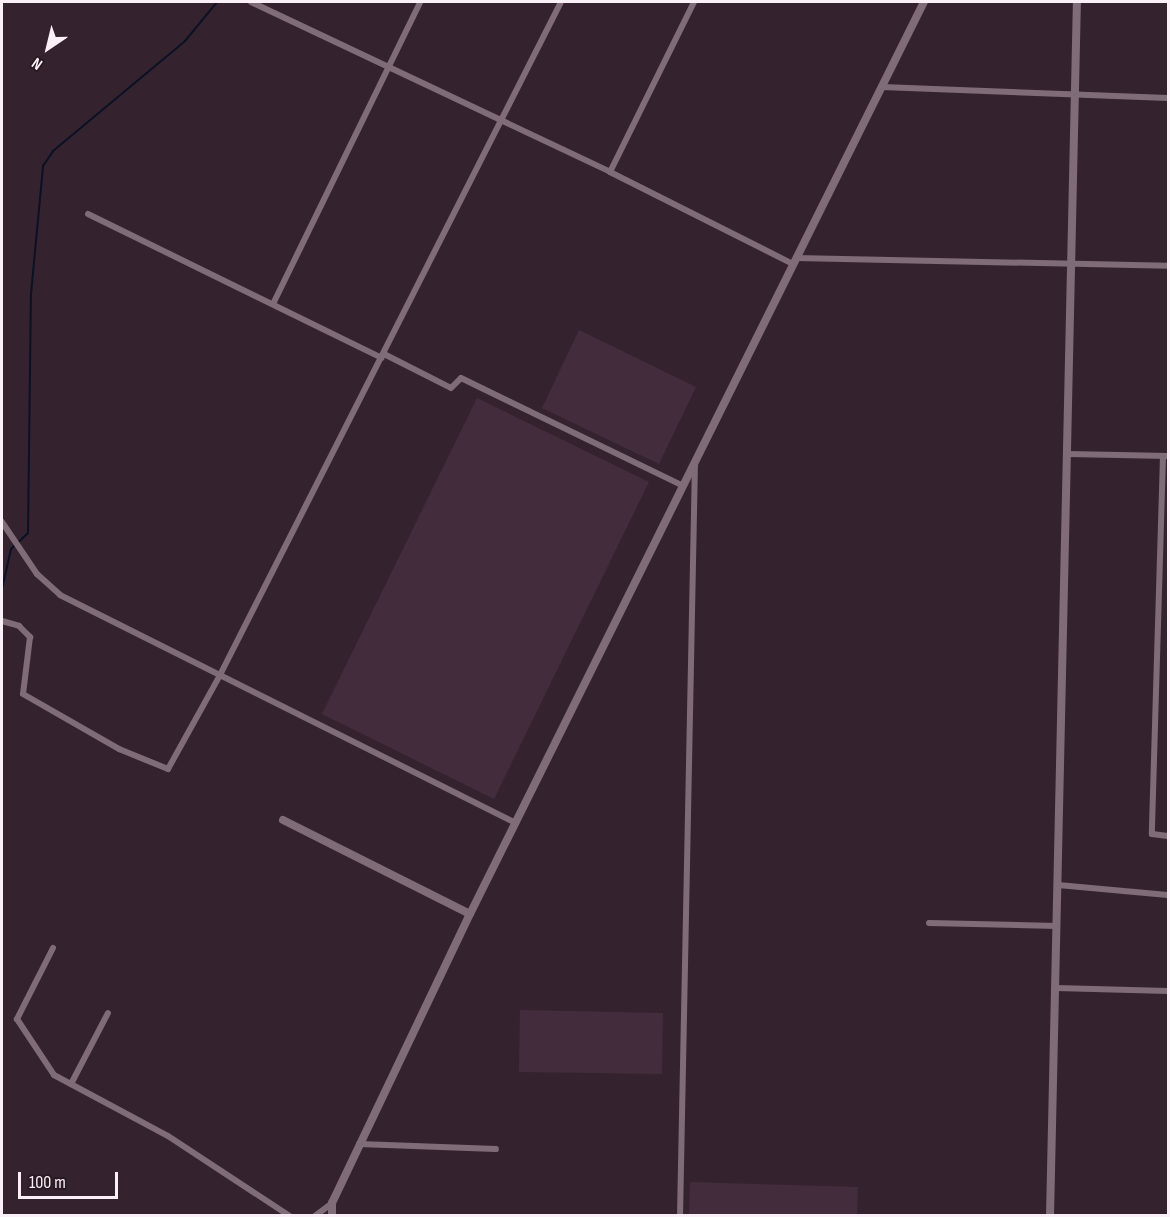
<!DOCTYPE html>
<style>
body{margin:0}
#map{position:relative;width:1170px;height:1217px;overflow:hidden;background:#34232e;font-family:"Sofia Sans Condensed",sans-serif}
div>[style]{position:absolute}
.built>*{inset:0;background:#432d3c}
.stream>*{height:2px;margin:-1px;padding:0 1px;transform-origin:1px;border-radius:1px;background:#0b1025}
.minor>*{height:6px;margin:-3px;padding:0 3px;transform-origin:3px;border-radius:3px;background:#806c79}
.tertiary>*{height:8px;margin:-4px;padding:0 4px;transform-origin:4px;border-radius:4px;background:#806c79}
.secondary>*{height:8px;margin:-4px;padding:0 4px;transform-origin:4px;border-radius:4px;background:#806c79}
span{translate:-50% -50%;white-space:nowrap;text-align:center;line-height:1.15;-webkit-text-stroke:6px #291924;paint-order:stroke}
.frame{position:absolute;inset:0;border:3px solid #fcf0f8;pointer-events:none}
.north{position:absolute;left:18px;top:18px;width:60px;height:60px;-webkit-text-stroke:4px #291924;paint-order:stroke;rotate:215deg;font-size:16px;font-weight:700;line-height:24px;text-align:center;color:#fcf0f8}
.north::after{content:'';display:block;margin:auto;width:21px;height:27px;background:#fcf0f8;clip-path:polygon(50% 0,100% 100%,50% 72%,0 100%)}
.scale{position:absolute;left:18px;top:1172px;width:100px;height:27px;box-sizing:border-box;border:3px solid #fcf0f8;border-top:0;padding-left:8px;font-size:18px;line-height:21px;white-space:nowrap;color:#fcf0f8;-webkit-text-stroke:4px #291924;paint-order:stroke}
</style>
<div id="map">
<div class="built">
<div style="clip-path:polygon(579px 330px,696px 387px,659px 464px,542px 408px)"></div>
<div style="clip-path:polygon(477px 398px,649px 482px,494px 799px,322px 714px)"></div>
<div style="clip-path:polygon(520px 1010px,663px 1013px,662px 1074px,519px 1072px)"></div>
<div style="clip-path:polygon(690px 1182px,858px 1187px,857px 1215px,689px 1215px)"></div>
</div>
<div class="stream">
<div style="left:2px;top:589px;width:41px;rotate:-77.3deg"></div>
<div style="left:11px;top:549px;width:23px;rotate:-43deg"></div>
<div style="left:28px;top:533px;width:239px;rotate:-89.3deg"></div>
<div style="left:31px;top:294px;width:129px;rotate:-84.6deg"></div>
<div style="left:43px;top:166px;width:18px;rotate:-56deg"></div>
<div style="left:53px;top:151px;width:172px;rotate:-39.8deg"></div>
<div style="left:185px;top:41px;width:50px;rotate:-50.6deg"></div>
</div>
<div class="minor">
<div style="left:251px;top:2px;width:397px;rotate:25.3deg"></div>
<div style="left:610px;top:172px;width:205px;rotate:26.7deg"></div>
<div style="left:882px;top:87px;width:286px;rotate:2.2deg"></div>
<div style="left:610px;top:172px;width:190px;rotate:-63.7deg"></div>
<div style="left:88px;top:214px;width:327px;rotate:26.1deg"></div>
<div style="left:796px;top:258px;width:372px;rotate:1.2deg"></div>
<div style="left:273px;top:304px;width:336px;rotate:-64deg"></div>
<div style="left:384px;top:354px;width:75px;rotate:26.9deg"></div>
<div style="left:451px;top:388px;width:14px;rotate:-45deg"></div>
<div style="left:461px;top:378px;width:247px;rotate:25.9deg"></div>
<div style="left:1068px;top:454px;width:100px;rotate:1.1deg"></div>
<div style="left:1163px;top:456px;width:378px;rotate:91.7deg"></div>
<div style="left:1152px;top:834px;width:16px;rotate:7deg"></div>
<div style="left:2px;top:522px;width:63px;rotate:56.1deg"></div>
<div style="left:37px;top:574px;width:31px;rotate:42deg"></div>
<div style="left:60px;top:595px;width:510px;rotate:26.57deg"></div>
<div style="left:2px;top:621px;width:18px;rotate:16deg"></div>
<div style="left:19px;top:626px;width:16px;rotate:45deg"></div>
<div style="left:30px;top:637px;width:57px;rotate:97deg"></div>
<div style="left:23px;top:694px;width:111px;rotate:29.8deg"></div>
<div style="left:119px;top:749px;width:53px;rotate:22.2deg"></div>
<div style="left:168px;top:769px;width:107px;rotate:-61deg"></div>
<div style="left:220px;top:675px;width:754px;rotate:-63.13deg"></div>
<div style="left:1058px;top:885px;width:110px;rotate:5.2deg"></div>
<div style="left:929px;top:923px;width:128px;rotate:1.3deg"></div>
<div style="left:53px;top:948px;width:80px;rotate:116.9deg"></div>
<div style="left:17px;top:1019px;width:67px;rotate:56.5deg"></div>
<div style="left:54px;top:1075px;width:129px;rotate:28.2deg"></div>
<div style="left:168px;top:1136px;width:146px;rotate:33.3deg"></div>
<div style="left:1056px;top:988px;width:112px;rotate:1.5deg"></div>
<div style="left:71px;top:1084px;width:80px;rotate:-62.5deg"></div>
<div style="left:359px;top:1144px;width:137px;rotate:2.1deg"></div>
<div style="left:315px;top:1216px;width:21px;rotate:-37deg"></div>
<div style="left:680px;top:1216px;width:754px;rotate:-88.86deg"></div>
</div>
<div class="tertiary">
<div style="left:283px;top:820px;width:209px;rotate:26.7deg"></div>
<div style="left:332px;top:1216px;width:13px;rotate:-90deg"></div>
<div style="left:332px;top:1203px;width:320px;rotate:-64.5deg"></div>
<div style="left:470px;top:914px;width:1019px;rotate:-63.54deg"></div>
</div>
<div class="secondary">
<div style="left:1050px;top:1216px;width:1214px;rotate:-88.73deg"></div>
</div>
<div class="frame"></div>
<div class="north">N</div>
<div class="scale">100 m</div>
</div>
